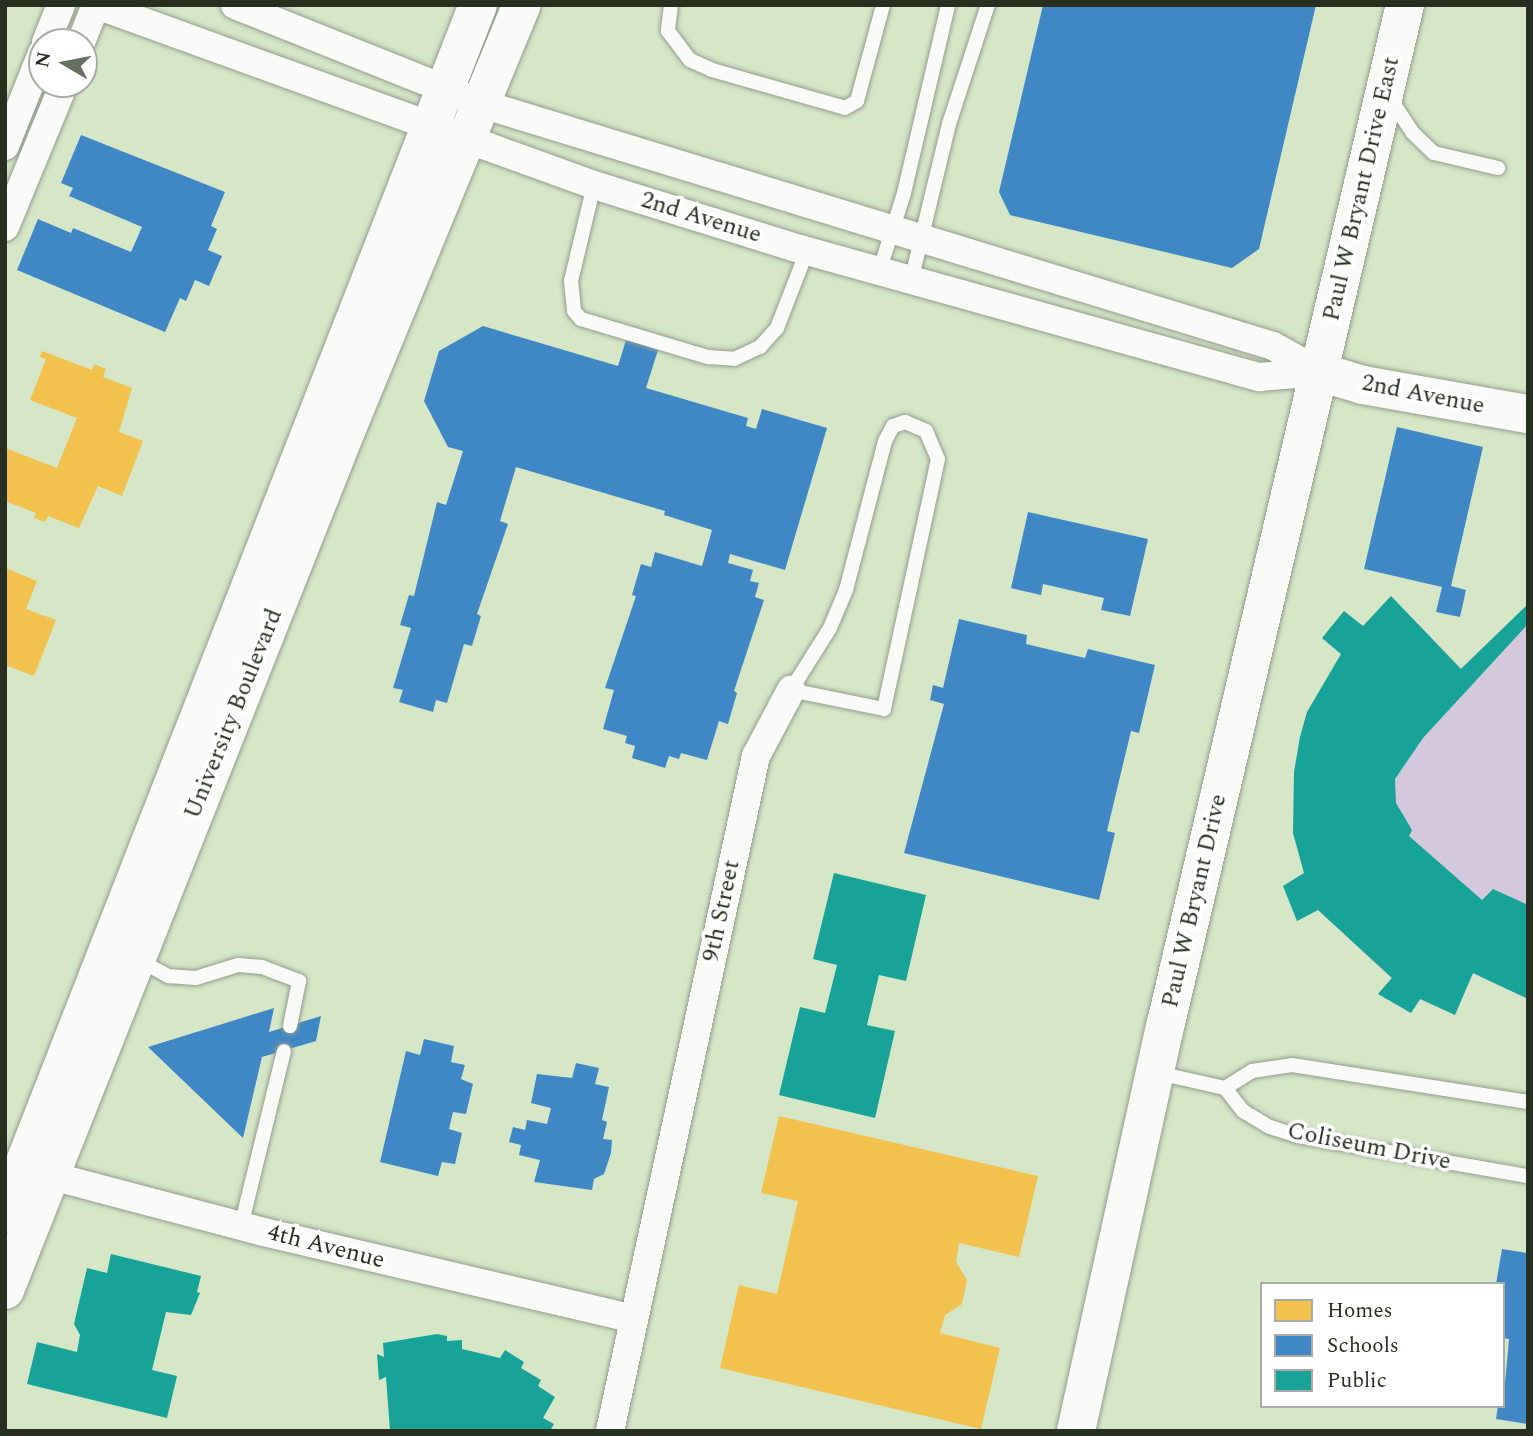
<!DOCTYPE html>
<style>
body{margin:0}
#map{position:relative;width:1533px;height:1436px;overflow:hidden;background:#dce7d3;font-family:Spectral,serif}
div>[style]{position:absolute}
.built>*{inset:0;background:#d5e7c7}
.green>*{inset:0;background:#d4c8dd}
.homes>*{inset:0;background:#f2c14e}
.schools>*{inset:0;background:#3f88c5}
.public>*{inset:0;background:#17a398}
.roads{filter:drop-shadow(0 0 2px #949c8d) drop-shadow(0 0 2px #949c8d)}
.lane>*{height:14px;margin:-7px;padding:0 7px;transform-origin:7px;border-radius:7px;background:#fafbf8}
.street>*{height:28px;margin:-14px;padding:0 14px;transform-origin:14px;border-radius:14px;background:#fafbf8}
.secondary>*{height:38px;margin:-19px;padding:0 19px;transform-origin:19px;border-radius:19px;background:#fafbf8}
span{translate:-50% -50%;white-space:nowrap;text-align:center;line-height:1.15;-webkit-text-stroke:7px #fff;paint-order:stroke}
.street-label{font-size:24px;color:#272f21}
.frame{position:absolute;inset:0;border:7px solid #272f21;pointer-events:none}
.legend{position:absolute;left:1260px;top:1282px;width:245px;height:126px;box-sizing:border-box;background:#fff;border:2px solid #a9aca6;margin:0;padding:9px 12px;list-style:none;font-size:21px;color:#272f21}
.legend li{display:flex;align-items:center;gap:14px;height:35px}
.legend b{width:35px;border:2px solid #a9aca6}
.north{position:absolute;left:28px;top:28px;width:70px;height:70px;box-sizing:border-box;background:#fff;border:2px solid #a9aca6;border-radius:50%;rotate:280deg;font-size:19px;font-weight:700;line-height:28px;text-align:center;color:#272f21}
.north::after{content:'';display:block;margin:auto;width:24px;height:32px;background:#666f5f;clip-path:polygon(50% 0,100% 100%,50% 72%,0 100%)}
</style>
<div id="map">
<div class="built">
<div style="clip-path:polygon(evenodd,5px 5px,1528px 5px,1528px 1431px,5px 1431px,5px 5px,42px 42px,84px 42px,84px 84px,42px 84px,42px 42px,5px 5px,1262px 1284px,1503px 1284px,1503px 1406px,1262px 1406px,1262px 1284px)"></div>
</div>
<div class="green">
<div style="clip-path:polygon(1391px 596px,1461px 668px,1528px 604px,1528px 999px,1473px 974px,1455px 1015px,1421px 999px,1411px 1013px,1378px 994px,1391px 978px,1318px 910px,1297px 921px,1283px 886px,1304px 873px,1293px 833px,1294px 772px,1300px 737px,1307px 712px,1341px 655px,1322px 638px,1344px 611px,1363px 626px)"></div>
</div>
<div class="homes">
<div style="clip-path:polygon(42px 351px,92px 370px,94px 364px,106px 369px,103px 377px,132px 388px,119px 432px,143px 441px,122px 496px,98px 486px,79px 528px,48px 516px,45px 522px,34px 518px,36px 513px,5px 501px,5px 448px,57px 468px,77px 418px,30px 400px,46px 359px,40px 357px)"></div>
<div style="clip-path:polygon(5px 568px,37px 581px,26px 609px,56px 620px,34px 676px,5px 665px)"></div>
<div style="clip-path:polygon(779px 1116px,1038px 1176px,1019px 1257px,959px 1243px,956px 1262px,967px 1280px,962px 1304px,945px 1315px,940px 1333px,1000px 1348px,981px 1429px,720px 1368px,739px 1285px,777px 1294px,798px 1201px,761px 1193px)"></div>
</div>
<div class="schools">
<div style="clip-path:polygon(1043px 5px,1316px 5px,1259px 249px,1232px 268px,1010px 215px,999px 192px)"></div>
<div style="clip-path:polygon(81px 135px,225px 192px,211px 226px,217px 229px,208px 250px,222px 256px,214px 274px,209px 286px,195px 280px,186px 301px,180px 298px,165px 332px,17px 270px,38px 219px,71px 233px,73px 228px,131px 252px,142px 227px,69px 196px,73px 188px,61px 183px)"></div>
<div style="clip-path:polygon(483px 326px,618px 366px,626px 340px,658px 350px,646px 388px,748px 418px,746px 426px,756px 429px,762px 409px,827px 428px,785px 570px,730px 554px,728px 563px,753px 570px,750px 581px,759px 583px,755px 597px,764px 600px,734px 691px,737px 693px,728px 724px,719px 721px,707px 760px,681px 753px,679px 759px,669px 756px,665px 768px,632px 758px,635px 746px,625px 743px,627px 736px,603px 729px,614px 690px,605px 688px,636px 596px,632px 595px,641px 564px,651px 567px,655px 552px,702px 566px,712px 530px,664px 515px,665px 511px,516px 467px,500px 521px,508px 524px,477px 614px,481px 616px,472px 646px,464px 644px,447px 703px,436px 700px,433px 712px,399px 702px,403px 690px,393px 688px,411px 628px,400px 625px,409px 595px,414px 596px,437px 502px,446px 505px,463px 451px,448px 447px,424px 401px,439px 351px)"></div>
<div style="clip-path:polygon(1397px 427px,1483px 447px,1451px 586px,1466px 590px,1460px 617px,1436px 612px,1442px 587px,1364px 569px)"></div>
<div style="clip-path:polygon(1028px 512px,1148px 539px,1130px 616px,1101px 610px,1104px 598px,1043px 584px,1041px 595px,1011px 588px)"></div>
<div style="clip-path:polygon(959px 619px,1027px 635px,1026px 644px,1085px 658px,1088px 649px,1155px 665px,1139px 733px,1131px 731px,1107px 831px,1115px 833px,1099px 900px,904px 853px,944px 704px,930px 700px,933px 685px,943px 688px)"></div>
<div style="clip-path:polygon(274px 1008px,269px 1032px,321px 1016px,316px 1041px,262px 1057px,243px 1138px,148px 1047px)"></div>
<div style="clip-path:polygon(424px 1039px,454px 1046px,451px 1062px,465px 1065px,461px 1079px,473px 1084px,466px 1114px,453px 1112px,449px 1129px,462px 1133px,455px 1164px,442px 1162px,438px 1176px,380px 1162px,406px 1051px,420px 1055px)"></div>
<div style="clip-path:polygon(576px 1063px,599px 1068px,595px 1084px,609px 1087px,602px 1120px,607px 1122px,603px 1139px,612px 1140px,611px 1153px,604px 1174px,594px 1179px,592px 1190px,534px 1182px,540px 1160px,519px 1155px,521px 1145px,509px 1142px,513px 1127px,525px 1130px,527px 1120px,547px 1124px,551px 1108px,531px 1103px,537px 1074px,572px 1078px)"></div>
<div style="clip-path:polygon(1502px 1249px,1528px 1253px,1528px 1424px,1496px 1419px,1498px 1406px,1503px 1406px,1509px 1339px,1503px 1338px,1503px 1284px,1496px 1284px)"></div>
</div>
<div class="public">
<div style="clip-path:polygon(1391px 596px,1461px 669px,1528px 604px,1528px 624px,1423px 738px,1395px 779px,1396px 803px,1412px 830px,1409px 836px,1482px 900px,1493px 889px,1528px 905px,1528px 999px,1473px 973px,1455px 1015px,1420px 999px,1411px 1013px,1378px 994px,1392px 978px,1318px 910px,1297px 921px,1283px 886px,1304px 873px,1293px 833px,1294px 772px,1300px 737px,1307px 712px,1341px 654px,1322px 638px,1344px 611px,1363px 626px)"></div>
<div style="clip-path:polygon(834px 873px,926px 895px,906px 981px,879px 975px,867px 1025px,895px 1031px,875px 1118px,779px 1095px,800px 1007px,825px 1013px,837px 965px,813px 959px)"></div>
<div style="clip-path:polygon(111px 1254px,201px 1276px,197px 1292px,200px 1293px,191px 1315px,166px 1312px,152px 1370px,177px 1376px,167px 1418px,27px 1384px,37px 1342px,77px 1352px,80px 1335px,74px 1324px,87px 1268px,107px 1273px)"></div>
<div style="clip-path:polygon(437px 1334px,447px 1336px,447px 1341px,462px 1340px,462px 1349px,500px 1358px,505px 1350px,524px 1362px,521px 1368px,541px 1380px,538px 1386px,555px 1397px,543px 1418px,554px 1424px,550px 1431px,390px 1431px,386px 1377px,379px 1380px,377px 1354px,384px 1357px,383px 1343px)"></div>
</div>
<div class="roads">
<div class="lane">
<div style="left:671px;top:5px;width:26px;rotate:97deg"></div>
<div style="left:668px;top:31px;width:36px;rotate:53deg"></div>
<div style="left:690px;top:60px;width:24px;rotate:24deg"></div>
<div style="left:712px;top:70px;width:138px;rotate:15.9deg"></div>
<div style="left:845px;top:108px;width:14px;rotate:-30deg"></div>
<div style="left:857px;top:101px;width:99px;rotate:-74.8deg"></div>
<div style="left:1389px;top:97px;width:43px;rotate:56.3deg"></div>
<div style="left:1413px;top:133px;width:29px;rotate:44deg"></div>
<div style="left:1434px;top:153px;width:66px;rotate:13.2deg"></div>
<div style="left:594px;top:185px;width:99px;rotate:103.5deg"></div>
<div style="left:571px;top:281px;width:30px;rotate:84deg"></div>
<div style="left:574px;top:311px;width:11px;rotate:49deg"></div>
<div style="left:581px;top:319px;width:133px;rotate:16.7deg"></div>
<div style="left:708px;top:357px;width:26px;rotate:4deg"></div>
<div style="left:734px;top:359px;width:29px;rotate:-25deg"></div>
<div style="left:760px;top:347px;width:25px;rotate:-48deg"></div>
<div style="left:777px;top:328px;width:83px;rotate:-68.7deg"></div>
<div style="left:879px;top:272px;width:83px;rotate:-72.4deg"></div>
<div style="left:904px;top:193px;width:193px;rotate:-76.8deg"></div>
<div style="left:911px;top:281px;width:162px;rotate:-76.4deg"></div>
<div style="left:949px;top:124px;width:125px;rotate:-71.9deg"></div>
<div style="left:905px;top:422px;width:23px;rotate:23deg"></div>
<div style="left:926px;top:431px;width:30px;rotate:67deg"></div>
<div style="left:938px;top:459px;width:256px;rotate:102.2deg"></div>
<div style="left:884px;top:709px;width:95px;rotate:-168.5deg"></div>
<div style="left:791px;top:690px;width:73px;rotate:-57.8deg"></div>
<div style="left:830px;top:628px;width:41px;rotate:-67.2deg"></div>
<div style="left:846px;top:590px;width:154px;rotate:-75.3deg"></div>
<div style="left:885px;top:441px;width:17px;rotate:-62deg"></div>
<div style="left:893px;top:426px;width:13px;rotate:-18deg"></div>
<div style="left:146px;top:953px;width:14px;rotate:73deg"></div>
<div style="left:150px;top:966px;width:21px;rotate:29deg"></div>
<div style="left:168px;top:976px;width:28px;rotate:4deg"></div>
<div style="left:196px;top:978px;width:44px;rotate:-17.2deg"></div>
<div style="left:238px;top:965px;width:24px;rotate:5deg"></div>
<div style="left:262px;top:967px;width:40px;rotate:21deg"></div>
<div style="left:299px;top:981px;width:46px;rotate:101.3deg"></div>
<div style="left:1158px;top:1073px;width:69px;rotate:12.6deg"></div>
<div style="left:1225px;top:1088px;width:29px;rotate:52deg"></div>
<div style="left:1243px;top:1111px;width:31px;rotate:31deg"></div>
<div style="left:1270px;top:1127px;width:29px;rotate:18deg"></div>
<div style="left:1298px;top:1136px;width:233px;rotate:9.9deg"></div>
<div style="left:1225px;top:1088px;width:32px;rotate:-32deg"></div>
<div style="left:1252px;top:1071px;width:40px;rotate:-8.5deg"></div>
<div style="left:1292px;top:1065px;width:239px;rotate:8.9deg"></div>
<div style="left:241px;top:1226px;width:180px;rotate:-76.2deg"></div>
</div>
<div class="street">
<div style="left:97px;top:5px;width:529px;rotate:19.91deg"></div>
<div style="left:594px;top:185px;width:216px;rotate:17.3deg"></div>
<div style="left:800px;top:249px;width:477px;rotate:15.6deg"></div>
<div style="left:1259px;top:377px;width:61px;rotate:-4.7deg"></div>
<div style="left:235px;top:5px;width:266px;rotate:21.8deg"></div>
<div style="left:482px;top:104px;width:827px;rotate:17.01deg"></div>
<div style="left:1273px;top:346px;width:54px;rotate:29deg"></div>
<div style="left:46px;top:42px;width:40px;rotate:-68deg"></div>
<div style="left:81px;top:42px;width:40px;rotate:-68deg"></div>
<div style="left:5px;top:146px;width:100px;rotate:-68.3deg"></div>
<div style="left:5px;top:227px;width:155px;rotate:-67.6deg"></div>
<div style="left:33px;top:1171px;width:239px;rotate:14.8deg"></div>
<div style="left:264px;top:1232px;width:378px;rotate:13.2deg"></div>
<div style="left:610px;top:1431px;width:691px;rotate:-77.8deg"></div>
<div style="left:756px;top:756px;width:75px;rotate:-62.1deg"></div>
</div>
<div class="secondary">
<div style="left:1320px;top:372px;width:45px;rotate:16.8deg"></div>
<div style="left:1363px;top:385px;width:168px;rotate:10deg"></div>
<div style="left:5px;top:1213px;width:1297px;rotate:-68.62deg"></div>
<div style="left:5px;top:1290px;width:924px;rotate:-68.35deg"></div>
<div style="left:346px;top:431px;width:461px;rotate:-67.6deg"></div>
<div style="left:1076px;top:1431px;width:418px;rotate:-77.6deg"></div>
<div style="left:1166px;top:1023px;width:1046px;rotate:-76.79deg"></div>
</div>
</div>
<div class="street-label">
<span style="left:1362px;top:189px;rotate:-77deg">Paul W Bryant Drive East</span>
<span style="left:701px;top:218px;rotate:17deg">2nd Avenue</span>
<span style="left:1423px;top:395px;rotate:11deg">2nd Avenue</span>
<span style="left:234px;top:714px;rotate:-68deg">University Boulevard</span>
<span style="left:1195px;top:901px;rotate:-77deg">Paul W Bryant Drive</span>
<span style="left:722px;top:911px;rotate:-78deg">9th Street</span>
<span style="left:1369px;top:1147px;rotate:11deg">Coliseum Drive</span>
<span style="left:326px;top:1247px;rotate:14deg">4th Avenue</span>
</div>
<div class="frame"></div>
<ul class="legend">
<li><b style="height:19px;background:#f2c14e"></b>Homes</li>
<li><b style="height:19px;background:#3f88c5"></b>Schools</li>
<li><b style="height:19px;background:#17a398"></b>Public</li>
</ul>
<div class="north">N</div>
</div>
